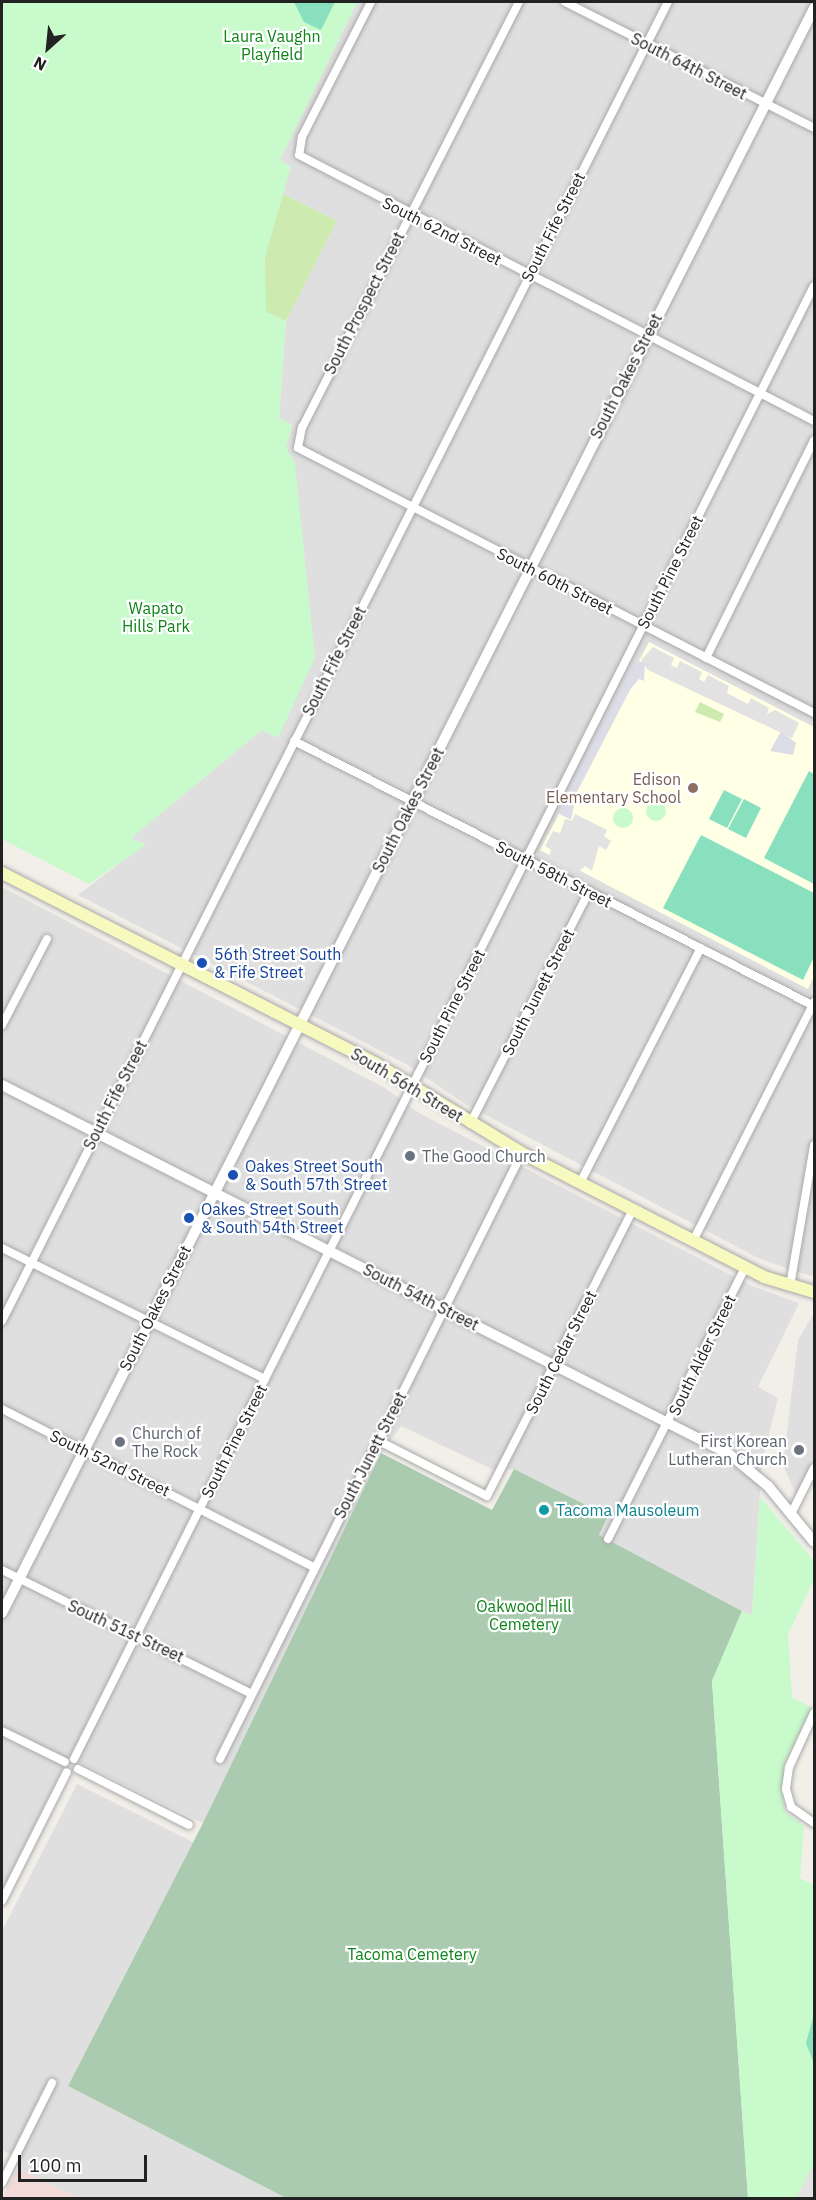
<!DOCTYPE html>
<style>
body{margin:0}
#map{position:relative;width:816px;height:2200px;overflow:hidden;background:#f2efe9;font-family:"IBM Plex Sans",sans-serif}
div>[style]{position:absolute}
.residential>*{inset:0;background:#e0dfdf}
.commercial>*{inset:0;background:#f2dad9}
.education>*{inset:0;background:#ffffe5}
.grass>*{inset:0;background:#cdebb0}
.cemetery>*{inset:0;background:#aacbaf}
.park>*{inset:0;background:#c8facc}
.round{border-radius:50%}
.pitch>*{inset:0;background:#88e0be}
.parking>*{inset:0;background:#e2e2e2}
.plaza>*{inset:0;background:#dddde8}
.roads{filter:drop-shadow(0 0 2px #a9a9a9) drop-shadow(0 0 2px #a9a9a9)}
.minor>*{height:8px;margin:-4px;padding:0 4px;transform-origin:4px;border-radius:4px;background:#fff}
.tertiary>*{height:10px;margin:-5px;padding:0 5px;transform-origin:5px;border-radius:5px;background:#fff}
.secondary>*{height:12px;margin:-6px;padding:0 6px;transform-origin:6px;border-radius:6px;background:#f7fabf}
.dots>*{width:16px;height:16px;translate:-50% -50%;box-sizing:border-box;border:3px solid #fff;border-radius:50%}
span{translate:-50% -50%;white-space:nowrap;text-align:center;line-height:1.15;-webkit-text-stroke:4.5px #fff;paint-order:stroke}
.park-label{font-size:16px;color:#0c8416}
.street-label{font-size:16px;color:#222}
.education-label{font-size:16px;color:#785e54}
.right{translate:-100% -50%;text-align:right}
.transit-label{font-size:16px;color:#164399}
.left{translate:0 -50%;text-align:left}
.worship-label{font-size:16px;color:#5b616d}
.culture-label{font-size:16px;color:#0d838f}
.frame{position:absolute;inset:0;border:3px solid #222;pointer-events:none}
.north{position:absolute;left:18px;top:18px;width:60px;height:60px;-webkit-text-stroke:4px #fff;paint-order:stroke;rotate:207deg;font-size:16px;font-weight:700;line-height:24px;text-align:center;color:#222}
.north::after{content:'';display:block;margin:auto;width:21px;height:27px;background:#222;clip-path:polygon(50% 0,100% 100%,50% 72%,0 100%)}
.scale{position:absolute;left:18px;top:2155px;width:129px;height:27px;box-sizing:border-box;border:3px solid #222;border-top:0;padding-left:8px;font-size:18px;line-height:21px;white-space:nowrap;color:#222;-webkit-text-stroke:4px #fff;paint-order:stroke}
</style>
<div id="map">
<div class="residential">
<div style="clip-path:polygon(357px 2px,814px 2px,814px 1277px,760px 1259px,465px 1104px,406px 1064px,78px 895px,145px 844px,131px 838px,262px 730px,277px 737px,295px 464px,286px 448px,292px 425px,279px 418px,286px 321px,337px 221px,281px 193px,291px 167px,280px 160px)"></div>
<div style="clip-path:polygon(2px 887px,385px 1088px,419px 1113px,752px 1286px,799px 1303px,758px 1387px,778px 1398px,762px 1462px,752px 1616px,599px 1535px,608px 1516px,514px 1469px,496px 1471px,401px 1426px,381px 1453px,203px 1823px,69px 1757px,2px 1890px)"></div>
<div style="clip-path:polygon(814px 1313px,814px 1460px,797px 1496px,783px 1465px,798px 1340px)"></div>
<div style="clip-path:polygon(77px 1784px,193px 1842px,68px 2086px,286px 2198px,77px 2198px,18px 2168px,21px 2160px,2px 2150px,2px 1931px)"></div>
</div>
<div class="commercial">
<div style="clip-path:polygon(18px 2168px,77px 2198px,2px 2198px)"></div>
</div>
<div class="education">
<div style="clip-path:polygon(649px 642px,814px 727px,814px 976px,808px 989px,540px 850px)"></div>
</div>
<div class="grass">
<div style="clip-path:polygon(281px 193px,337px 221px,286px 321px,265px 312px,265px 257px)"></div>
<div style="clip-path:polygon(700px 702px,724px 714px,720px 722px,695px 712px)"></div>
</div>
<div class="cemetery">
<div style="clip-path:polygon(381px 1453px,492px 1510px,514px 1469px,608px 1516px,599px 1535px,742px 1611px,712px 1681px,748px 2198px,286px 2198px,68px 2086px,203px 1823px)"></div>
</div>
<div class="park">
<div style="clip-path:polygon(2px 2px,357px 2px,280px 160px,291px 167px,265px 257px,266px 312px,286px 321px,279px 418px,292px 425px,286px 448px,295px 464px,315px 658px,278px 738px,262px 730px,131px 838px,146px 845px,89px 884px,2px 839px)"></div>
<div class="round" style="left:646px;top:801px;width:20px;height:20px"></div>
<div class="round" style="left:613px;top:808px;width:20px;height:20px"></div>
<div style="clip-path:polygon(760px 1497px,814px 1561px,814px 1580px,788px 1634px,792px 1697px,812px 1708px,786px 1760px,782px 1792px,785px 1812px,804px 1826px,800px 1878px,814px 1885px,814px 2198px,748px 2198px,712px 1681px,742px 1611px,752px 1615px)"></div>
</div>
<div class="pitch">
<div style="clip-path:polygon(294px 2px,335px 2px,321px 30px,304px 22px)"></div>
<div style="clip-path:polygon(809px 771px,814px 774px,814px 884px,764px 858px)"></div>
<div style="clip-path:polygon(724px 790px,742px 799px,727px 828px,709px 819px)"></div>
<div style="clip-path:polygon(744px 799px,761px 808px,746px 838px,728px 829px)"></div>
<div style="clip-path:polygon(701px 835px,814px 893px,814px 957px,803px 980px,663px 908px)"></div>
<div style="clip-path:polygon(814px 2014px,814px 2064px,806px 2043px)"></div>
</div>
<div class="parking">
<div style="clip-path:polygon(653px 647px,674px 658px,671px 665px,677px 668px,680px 661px,702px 672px,699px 679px,704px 682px,708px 675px,729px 686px,727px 693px,748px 704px,751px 698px,769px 708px,767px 714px,775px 710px,799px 723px,792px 738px,648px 670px,641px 660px)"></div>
<div style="clip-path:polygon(575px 814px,607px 830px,604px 836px,611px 841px,606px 850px,599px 846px,592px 871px,585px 866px,578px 872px,549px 858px,551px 850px,545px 846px,553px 831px,560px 833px,565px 819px,572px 821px)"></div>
<div style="clip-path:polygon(814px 2163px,814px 2198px,796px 2198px)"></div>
</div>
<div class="plaza">
<div style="clip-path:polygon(634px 660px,645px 663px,644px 681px,639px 679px,630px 690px,577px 792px,571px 820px,556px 812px)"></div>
<div style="clip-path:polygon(781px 731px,796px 743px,793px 755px,770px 751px)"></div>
</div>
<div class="roads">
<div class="minor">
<div style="left:371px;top:2px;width:152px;rotate:117.1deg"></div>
<div style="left:302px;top:137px;width:18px;rotate:99deg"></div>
<div style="left:299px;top:155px;width:580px;rotate:27.32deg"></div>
<div style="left:519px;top:2px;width:477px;rotate:117deg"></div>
<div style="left:302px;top:427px;width:21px;rotate:101deg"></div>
<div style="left:298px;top:448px;width:580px;rotate:27.18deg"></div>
<div style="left:565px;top:2px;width:279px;rotate:26.8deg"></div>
<div style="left:706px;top:658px;width:243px;rotate:-63.6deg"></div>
<div style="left:294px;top:741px;width:584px;rotate:27deg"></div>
<div style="left:2px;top:1025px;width:97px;rotate:-62.4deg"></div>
<div style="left:470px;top:1124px;width:262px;rotate:-62.9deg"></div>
<div style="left:581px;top:1181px;width:262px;rotate:-62.8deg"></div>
<div style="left:694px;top:1239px;width:266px;rotate:-63.1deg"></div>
<div style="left:2px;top:1248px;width:294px;rotate:26.5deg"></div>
<div style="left:790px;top:1286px;width:143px;rotate:-80.3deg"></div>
<div style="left:2px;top:1321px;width:1478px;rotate:-63.21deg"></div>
<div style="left:2px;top:1409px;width:349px;rotate:26.9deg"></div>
<div style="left:377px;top:1440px;width:123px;rotate:27deg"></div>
<div style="left:487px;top:1496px;width:323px;rotate:-63deg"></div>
<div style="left:791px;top:1514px;width:51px;rotate:-63.4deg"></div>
<div style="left:608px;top:1539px;width:304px;rotate:-63.2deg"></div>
<div style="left:2px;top:1570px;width:277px;rotate:26.4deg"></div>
<div style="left:814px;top:1713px;width:60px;rotate:114.8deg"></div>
<div style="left:789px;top:1767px;width:22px;rotate:98deg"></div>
<div style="left:786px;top:1789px;width:19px;rotate:74deg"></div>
<div style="left:791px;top:1807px;width:28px;rotate:35deg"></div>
<div style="left:2px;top:1731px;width:70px;rotate:26.2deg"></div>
<div style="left:74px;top:1759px;width:1648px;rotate:-63.33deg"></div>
<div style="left:220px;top:1759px;width:677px;rotate:-63.51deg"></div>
<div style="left:78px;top:1769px;width:124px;rotate:26.8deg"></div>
<div style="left:2px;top:1901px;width:144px;rotate:-63.3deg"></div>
<div style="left:2px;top:2183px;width:112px;rotate:-63.4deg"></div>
</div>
<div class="tertiary">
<div style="left:2px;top:1085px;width:815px;rotate:26.91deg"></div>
<div style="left:729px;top:1454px;width:50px;rotate:39.4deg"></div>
<div style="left:768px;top:1486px;width:72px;rotate:50.6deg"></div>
<div style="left:2px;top:1613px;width:1799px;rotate:-63.16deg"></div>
</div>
<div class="secondary">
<div style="left:2px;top:873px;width:419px;rotate:27deg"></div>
<div style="left:375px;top:1063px;width:172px;rotate:31.5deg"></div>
<div style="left:522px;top:1153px;width:272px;rotate:27.1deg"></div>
<div style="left:764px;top:1277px;width:52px;rotate:16.7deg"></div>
</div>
</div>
<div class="dots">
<div style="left:693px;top:788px;background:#8d6e63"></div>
<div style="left:202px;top:963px;background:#1a4fb4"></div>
<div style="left:410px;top:1156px;background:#6b7280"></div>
<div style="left:233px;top:1175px;background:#1a4fb4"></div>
<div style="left:189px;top:1218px;background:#1a4fb4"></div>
<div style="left:120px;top:1442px;background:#6b7280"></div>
<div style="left:799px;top:1450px;background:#6b7280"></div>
<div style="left:544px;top:1510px;background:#0f9aa8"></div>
</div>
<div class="park-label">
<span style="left:272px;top:45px">Laura Vaughn<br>Playfield</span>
<span style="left:156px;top:617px">Wapato<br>Hills Park</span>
<span style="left:524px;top:1615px">Oakwood Hill<br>Cemetery</span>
<span style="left:412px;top:1954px">Tacoma Cemetery</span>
</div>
<div class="street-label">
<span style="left:689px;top:66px;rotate:27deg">South 64th Street</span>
<span style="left:553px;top:227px;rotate:-63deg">South Fife Street</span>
<span style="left:442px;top:231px;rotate:27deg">South 62nd Street</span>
<span style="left:364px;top:303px;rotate:-63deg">South Prospect Street</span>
<span style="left:626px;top:376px;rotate:-63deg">South Oakes Street</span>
<span style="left:670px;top:572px;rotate:-63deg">South Pine Street</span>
<span style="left:555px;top:581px;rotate:27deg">South 60th Street</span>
<span style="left:334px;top:661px;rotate:-63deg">South Fife Street</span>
<span style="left:408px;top:810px;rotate:-63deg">South Oakes Street</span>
<span style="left:554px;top:874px;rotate:27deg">South 58th Street</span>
<span style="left:538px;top:992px;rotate:-63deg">South Junett Street</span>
<span style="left:452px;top:1006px;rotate:-63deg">South Pine Street</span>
<span style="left:407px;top:1085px;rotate:31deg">South 56th Street</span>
<span style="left:115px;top:1095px;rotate:-63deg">South Fife Street</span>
<span style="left:421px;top:1297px;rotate:27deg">South 54th Street</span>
<span style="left:155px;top:1308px;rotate:-63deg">South Oakes Street</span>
<span style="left:561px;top:1352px;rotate:-63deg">South Cedar Street</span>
<span style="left:702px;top:1355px;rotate:-64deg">South Alder Street</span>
<span style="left:234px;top:1441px;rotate:-63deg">South Pine Street</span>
<span style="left:370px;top:1455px;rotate:-63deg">South Junett Street</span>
<span style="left:110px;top:1463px;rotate:26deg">South 52nd Street</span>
<span style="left:126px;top:1631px;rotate:25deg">South 51st Street</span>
</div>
<div class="education-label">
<span class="right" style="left:681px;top:788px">Edison<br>Elementary School</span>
</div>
<div class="transit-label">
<span class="left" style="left:214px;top:963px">56th Street South<br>&amp; Fife Street</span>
<span class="left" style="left:245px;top:1175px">Oakes Street South<br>&amp; South 57th Street</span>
<span class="left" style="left:201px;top:1218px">Oakes Street South<br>&amp; South 54th Street</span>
</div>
<div class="worship-label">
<span class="left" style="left:422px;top:1156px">The Good Church</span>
<span class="left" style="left:132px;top:1442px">Church of<br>The Rock</span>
<span class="right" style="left:787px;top:1450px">First Korean<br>Lutheran Church</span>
</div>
<div class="culture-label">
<span class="left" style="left:556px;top:1510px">Tacoma Mausoleum</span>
</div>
<div class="frame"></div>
<div class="north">N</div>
<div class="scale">100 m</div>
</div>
